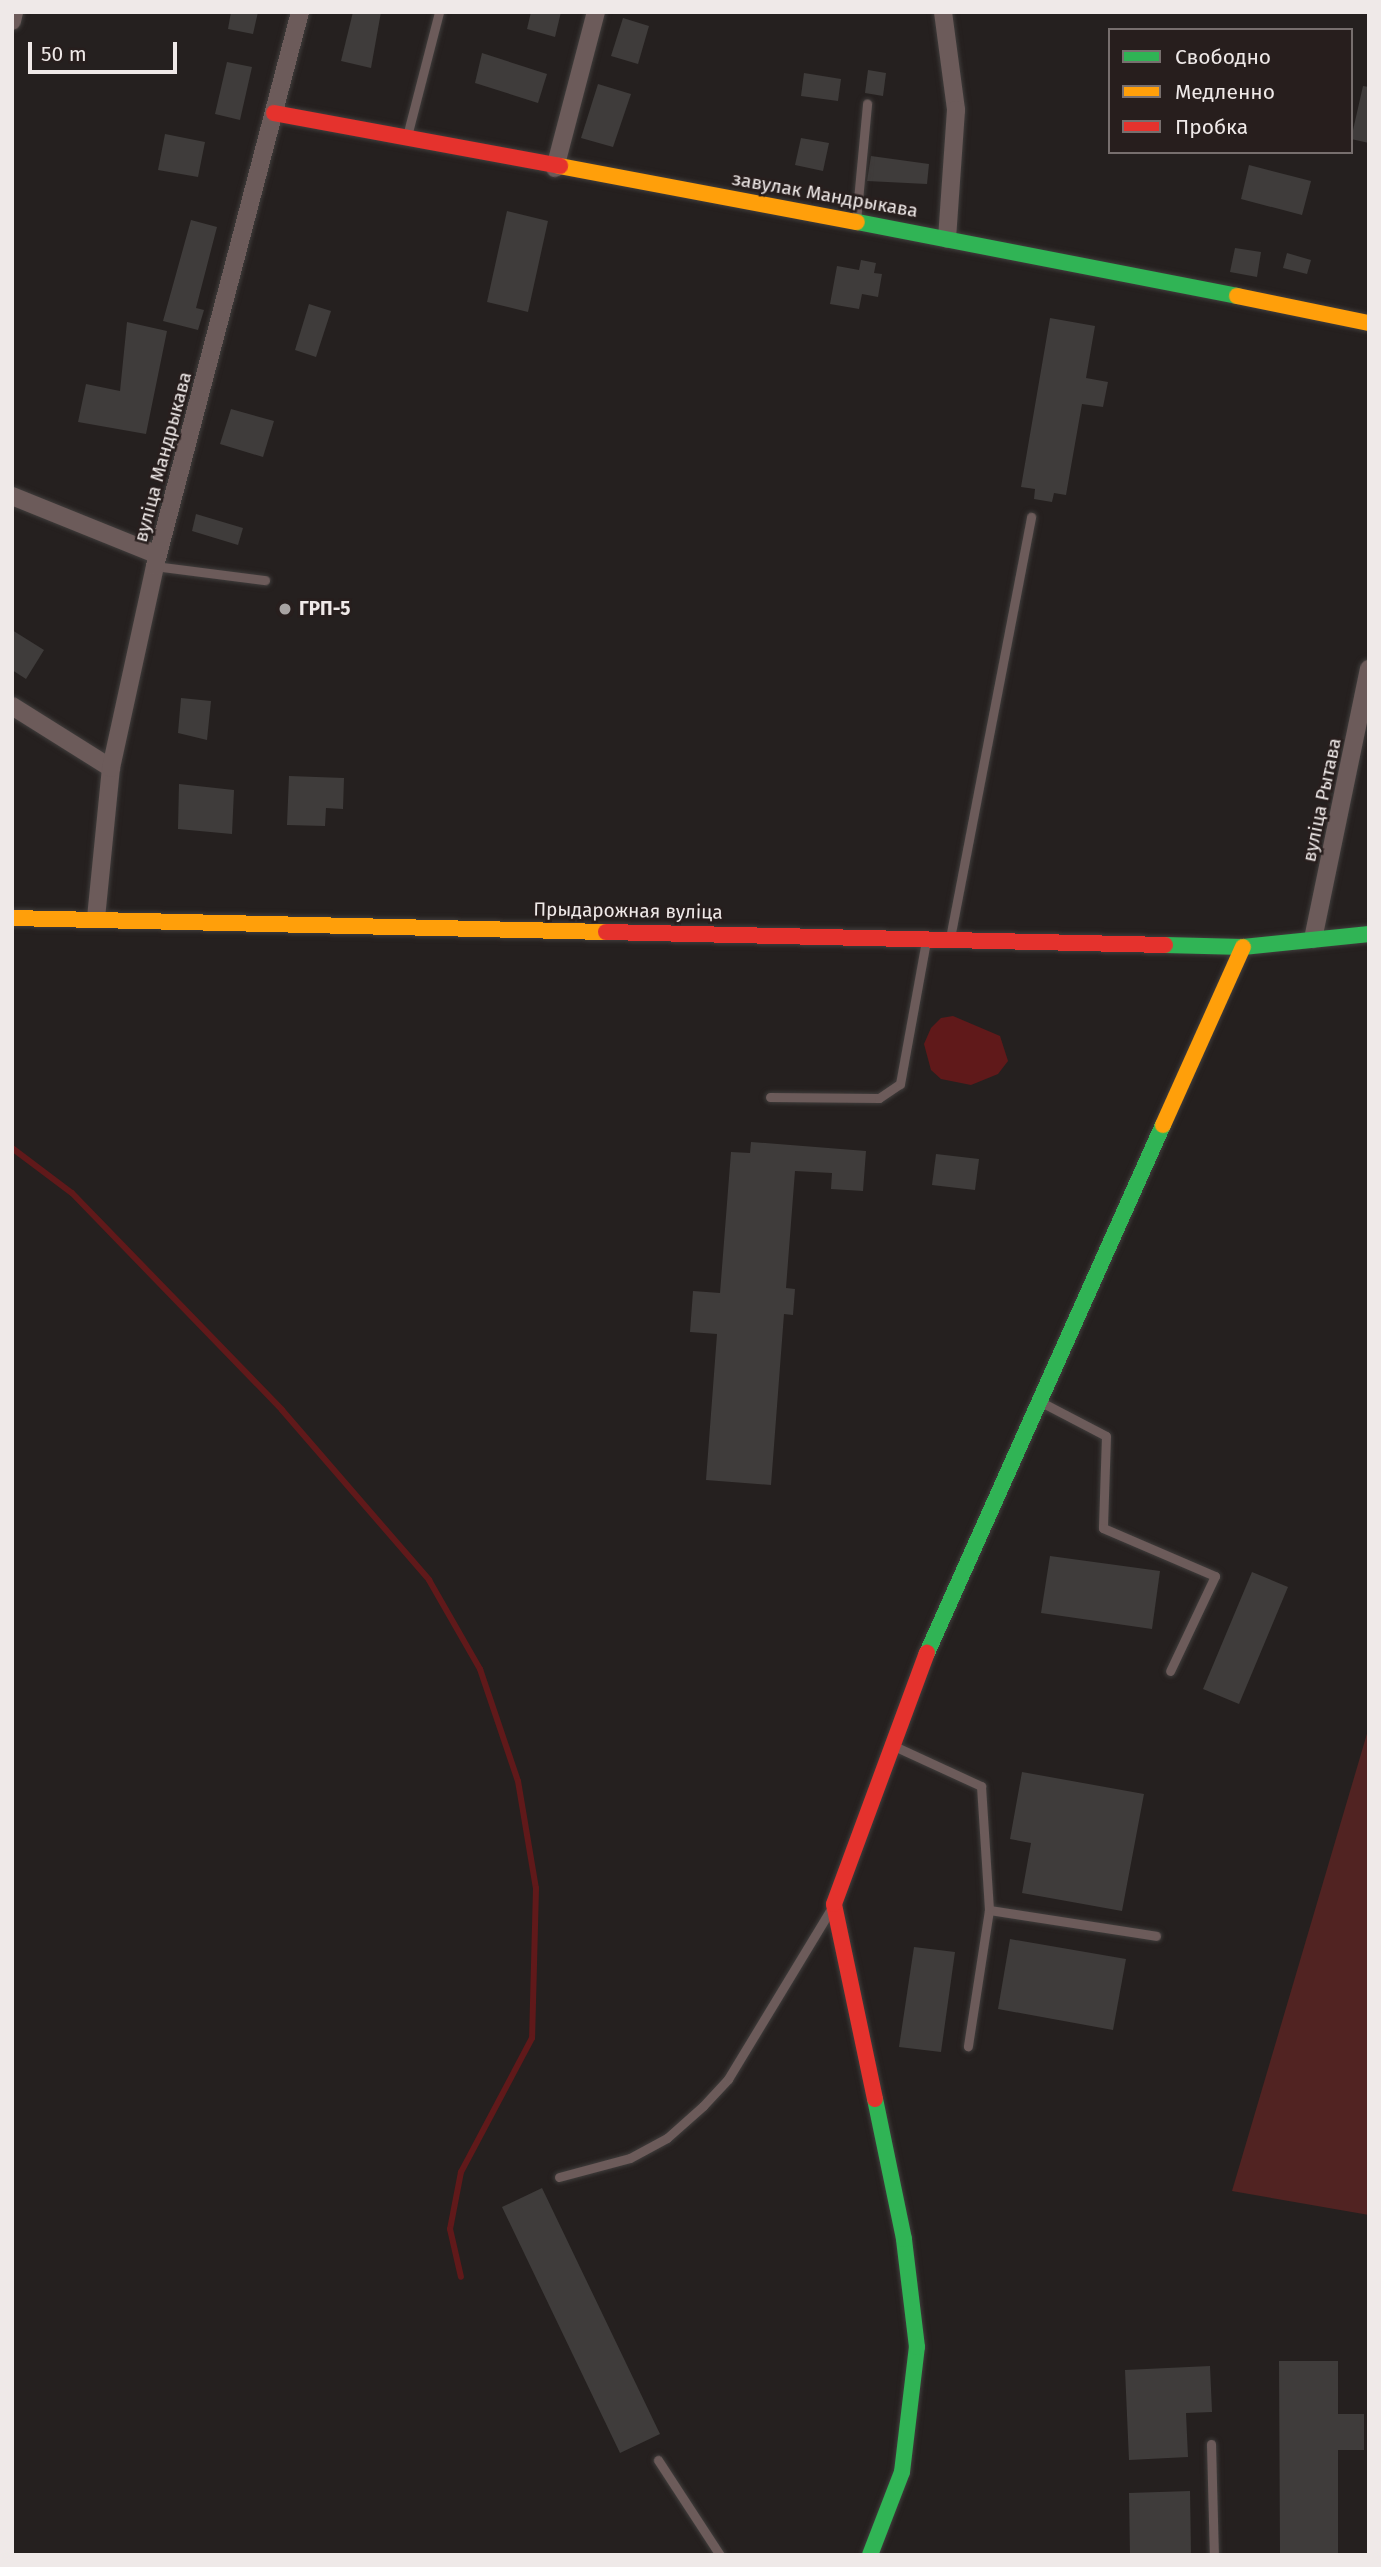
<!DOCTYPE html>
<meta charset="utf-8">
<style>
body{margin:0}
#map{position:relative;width:1381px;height:2567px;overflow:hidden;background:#25201f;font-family:"Fira Sans",sans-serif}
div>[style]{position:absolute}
.green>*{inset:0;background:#512322}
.water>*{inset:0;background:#60191a}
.stream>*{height:6px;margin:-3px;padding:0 3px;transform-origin:3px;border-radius:3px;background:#60191a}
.building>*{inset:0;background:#3f3c3b}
.roads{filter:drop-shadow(0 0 2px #403d3c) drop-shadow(0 0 2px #403d3c)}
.lane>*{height:9px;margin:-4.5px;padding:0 4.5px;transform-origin:4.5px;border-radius:4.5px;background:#6c5b5a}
.street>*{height:18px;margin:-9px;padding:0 9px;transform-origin:9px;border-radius:9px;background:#6c5b5a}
.fast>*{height:16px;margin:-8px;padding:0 8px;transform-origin:8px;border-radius:8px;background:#30b455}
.slow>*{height:16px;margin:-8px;padding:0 8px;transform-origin:8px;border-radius:8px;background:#ff9f0a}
.jam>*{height:16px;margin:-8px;padding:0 8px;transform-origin:8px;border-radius:8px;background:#e5322d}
.dots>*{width:19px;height:19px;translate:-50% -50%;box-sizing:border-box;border:4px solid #271e1d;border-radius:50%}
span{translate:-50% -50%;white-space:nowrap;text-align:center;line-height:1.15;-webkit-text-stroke:5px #271e1d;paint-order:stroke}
.street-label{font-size:19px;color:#efe9e8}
.poi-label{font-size:19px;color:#efe9e8;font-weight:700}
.left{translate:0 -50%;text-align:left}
.frame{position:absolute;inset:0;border:14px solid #efe9e8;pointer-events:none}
.legend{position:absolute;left:1108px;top:28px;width:245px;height:126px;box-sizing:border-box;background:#271e1d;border:2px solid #776f6e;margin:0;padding:9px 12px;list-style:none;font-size:21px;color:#efe9e8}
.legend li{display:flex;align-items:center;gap:14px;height:35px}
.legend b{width:35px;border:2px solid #776f6e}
.scale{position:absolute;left:28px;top:42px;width:149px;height:32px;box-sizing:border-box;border:4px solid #efe9e8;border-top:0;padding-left:9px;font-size:21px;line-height:24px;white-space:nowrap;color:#efe9e8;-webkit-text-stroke:5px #271e1d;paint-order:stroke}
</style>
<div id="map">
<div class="green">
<div style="clip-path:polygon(1369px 1727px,1369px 2215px,1232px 2191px)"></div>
</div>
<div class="water">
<div style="clip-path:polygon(953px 1016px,1000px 1036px,1008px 1061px,998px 1074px,971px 1085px,941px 1079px,931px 1070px,924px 1044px,931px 1028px,941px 1018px)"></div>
</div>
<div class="stream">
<div style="left:12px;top:1148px;width:75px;rotate:36.9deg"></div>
<div style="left:72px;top:1193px;width:302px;rotate:45.9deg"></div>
<div style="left:282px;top:1410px;width:225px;rotate:49.1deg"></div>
<div style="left:429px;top:1580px;width:103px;rotate:60.2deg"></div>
<div style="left:480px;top:1669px;width:118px;rotate:71.3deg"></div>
<div style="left:518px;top:1781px;width:109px;rotate:80.5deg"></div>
<div style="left:536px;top:1888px;width:150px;rotate:91.5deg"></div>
<div style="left:532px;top:2038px;width:152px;rotate:117.9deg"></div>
<div style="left:461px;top:2172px;width:58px;rotate:100.9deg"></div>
<div style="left:450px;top:2229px;width:49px;rotate:77.1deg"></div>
</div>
<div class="building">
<div style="clip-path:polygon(231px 12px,258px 12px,253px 34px,228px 29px)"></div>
<div style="clip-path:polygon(353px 12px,381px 12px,371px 68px,341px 61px)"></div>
<div style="clip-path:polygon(531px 12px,561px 12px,555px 37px,527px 29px)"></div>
<div style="clip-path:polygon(623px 18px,649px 26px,638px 64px,611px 56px)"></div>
<div style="clip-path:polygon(482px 53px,547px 74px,538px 103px,475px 83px)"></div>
<div style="clip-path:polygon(227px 62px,252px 67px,240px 120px,215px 114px)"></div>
<div style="clip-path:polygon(868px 70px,886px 73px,883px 96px,865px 93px)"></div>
<div style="clip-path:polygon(804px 73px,841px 79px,838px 101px,801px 96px)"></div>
<div style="clip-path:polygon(598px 84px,631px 94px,613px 147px,581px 138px)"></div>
<div style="clip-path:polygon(1363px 86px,1369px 87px,1369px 143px,1351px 139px)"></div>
<div style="clip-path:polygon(165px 134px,205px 142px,198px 177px,158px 170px)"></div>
<div style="clip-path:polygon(801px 138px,829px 143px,823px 171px,795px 165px)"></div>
<div style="clip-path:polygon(871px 156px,929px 164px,927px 184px,867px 181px)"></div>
<div style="clip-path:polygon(1249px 165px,1311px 181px,1302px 215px,1241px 199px)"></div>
<div style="clip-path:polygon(507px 211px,548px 221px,528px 312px,487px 302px)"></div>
<div style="clip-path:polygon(191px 220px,217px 227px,196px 308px,204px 310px,198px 330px,163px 321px)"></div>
<div style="clip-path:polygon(1235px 248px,1261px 252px,1257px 277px,1230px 272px)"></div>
<div style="clip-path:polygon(1287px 253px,1311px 260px,1307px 274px,1283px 268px)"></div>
<div style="clip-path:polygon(861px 260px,876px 263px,874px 273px,882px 274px,878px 297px,862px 294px,859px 309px,830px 304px,837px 266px,859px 270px)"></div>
<div style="clip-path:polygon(309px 304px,331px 311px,316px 357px,295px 350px)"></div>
<div style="clip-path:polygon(1050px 318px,1095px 326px,1086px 378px,1108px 382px,1103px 407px,1082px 404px,1066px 495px,1054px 493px,1052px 502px,1034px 499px,1035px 489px,1021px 487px)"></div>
<div style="clip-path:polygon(127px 322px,167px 331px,146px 434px,78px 422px,86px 384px,120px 391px)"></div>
<div style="clip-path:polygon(231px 409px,274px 421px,263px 457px,220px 444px)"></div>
<div style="clip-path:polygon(196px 514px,243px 528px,238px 545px,192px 531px)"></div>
<div style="clip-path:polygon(12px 630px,44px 650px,26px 679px,12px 670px)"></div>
<div style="clip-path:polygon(181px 698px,211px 701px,207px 740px,178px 733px)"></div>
<div style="clip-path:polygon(289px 776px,344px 778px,343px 809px,326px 808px,325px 826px,287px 825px)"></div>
<div style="clip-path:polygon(179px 784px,234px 790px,232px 834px,178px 829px)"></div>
<div style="clip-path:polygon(751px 1142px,866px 1151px,863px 1191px,831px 1189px,832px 1173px,795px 1171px,786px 1288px,795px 1289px,793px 1315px,784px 1314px,771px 1485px,706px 1480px,717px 1334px,690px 1332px,693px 1291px,720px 1293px,731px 1152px,750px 1153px)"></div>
<div style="clip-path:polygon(936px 1154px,979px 1159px,975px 1190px,932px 1185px)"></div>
<div style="clip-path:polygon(1050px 1556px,1160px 1571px,1152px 1629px,1041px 1613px)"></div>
<div style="clip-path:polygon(1252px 1572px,1288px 1587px,1239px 1704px,1203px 1689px)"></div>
<div style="clip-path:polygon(1022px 1772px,1144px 1794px,1122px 1911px,1022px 1893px,1031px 1843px,1010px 1839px)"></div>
<div style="clip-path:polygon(1010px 1939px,1126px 1959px,1113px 2030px,998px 2009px)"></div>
<div style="clip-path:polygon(914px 1947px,955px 1952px,941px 2052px,899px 2047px)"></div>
<div style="clip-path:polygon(542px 2188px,660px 2434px,620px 2453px,502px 2207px)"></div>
<div style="clip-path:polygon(1279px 2361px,1338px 2361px,1338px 2414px,1364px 2414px,1364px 2450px,1338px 2450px,1338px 2555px,1280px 2555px)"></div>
<div style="clip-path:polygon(1210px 2366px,1212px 2412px,1186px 2413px,1188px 2457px,1129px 2460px,1125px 2370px)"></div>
<div style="clip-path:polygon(1190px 2491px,1191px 2555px,1130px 2555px,1129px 2493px)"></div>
</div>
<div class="roads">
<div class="lane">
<div style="left:407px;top:136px;width:128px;rotate:-75.5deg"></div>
<div style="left:856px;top:221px;width:118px;rotate:-84.6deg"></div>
<div style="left:155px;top:566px;width:111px;rotate:7.3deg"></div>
<div style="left:950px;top:938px;width:429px;rotate:-79.1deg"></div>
<div style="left:770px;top:1097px;width:109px;rotate:0.5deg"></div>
<div style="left:879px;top:1098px;width:25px;rotate:-34deg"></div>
<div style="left:900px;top:1084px;width:145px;rotate:-79.7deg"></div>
<div style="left:1041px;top:1402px;width:73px;rotate:27.6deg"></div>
<div style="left:1106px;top:1436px;width:92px;rotate:91.9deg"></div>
<div style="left:1103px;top:1528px;width:122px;rotate:23.2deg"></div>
<div style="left:1215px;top:1576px;width:105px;rotate:115.3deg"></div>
<div style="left:894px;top:1746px;width:96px;rotate:24.7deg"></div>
<div style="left:981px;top:1786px;width:124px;rotate:86.3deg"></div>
<div style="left:989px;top:1910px;width:138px;rotate:98.8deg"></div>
<div style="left:989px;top:1910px;width:169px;rotate:8.8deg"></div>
<div style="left:559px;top:2177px;width:73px;rotate:-15deg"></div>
<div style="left:630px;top:2158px;width:42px;rotate:-28.4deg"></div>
<div style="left:667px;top:2138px;width:48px;rotate:-41.6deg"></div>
<div style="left:703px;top:2106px;width:37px;rotate:-47deg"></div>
<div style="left:728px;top:2079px;width:195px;rotate:-58.8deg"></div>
<div style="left:1211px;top:2444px;width:111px;rotate:88.5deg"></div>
<div style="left:658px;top:2460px;width:113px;rotate:56.9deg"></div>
</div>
<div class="street">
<div style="left:943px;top:12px;width:99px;rotate:82.4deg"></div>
<div style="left:956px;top:110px;width:129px;rotate:94deg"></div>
<div style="left:12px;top:21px;width:9px;rotate:-77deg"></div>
<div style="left:555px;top:168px;width:161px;rotate:-75.3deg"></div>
<div style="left:12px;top:496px;width:157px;rotate:22deg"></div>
<div style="left:12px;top:706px;width:117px;rotate:32.1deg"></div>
<div style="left:96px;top:918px;width:151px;rotate:-84.3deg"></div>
<div style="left:111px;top:768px;width:207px;rotate:-77.7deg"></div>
<div style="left:155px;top:566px;width:573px;rotate:-75.33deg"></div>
<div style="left:1313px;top:939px;width:276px;rotate:-78.3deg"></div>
</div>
<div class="fast">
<div style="left:857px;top:222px;width:387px;rotate:11deg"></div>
<div style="left:1165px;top:945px;width:78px;rotate:1.5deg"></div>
<div style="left:1243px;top:947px;width:127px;rotate:-5.9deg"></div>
<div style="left:927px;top:1653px;width:578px;rotate:-65.92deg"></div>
<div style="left:870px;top:2555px;width:89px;rotate:-68.9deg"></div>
<div style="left:902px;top:2472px;width:126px;rotate:-83.2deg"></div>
<div style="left:917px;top:2347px;width:109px;rotate:-96.9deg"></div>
<div style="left:904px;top:2239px;width:143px;rotate:-101.7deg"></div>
</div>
<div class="slow">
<div style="left:560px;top:166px;width:302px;rotate:10.7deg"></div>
<div style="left:1237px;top:296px;width:135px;rotate:11.6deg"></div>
<div style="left:12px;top:918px;width:594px;rotate:1.35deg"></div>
<div style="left:1163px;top:1125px;width:195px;rotate:-65.8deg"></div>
</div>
<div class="jam">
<div style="left:274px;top:113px;width:291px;rotate:10.5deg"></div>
<div style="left:606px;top:932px;width:559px;rotate:1.33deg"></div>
<div style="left:875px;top:2099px;width:199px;rotate:-101.9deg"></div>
<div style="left:834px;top:1904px;width:268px;rotate:-69.7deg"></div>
</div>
</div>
<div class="dots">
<div style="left:285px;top:609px;background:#a8a3a2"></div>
</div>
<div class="street-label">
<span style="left:825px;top:195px;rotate:10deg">завулак Мандрыкава</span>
<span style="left:163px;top:457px;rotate:-75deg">вуліца Мандрыкава</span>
<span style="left:1322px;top:800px;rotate:-78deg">вуліца Рытава</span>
<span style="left:628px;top:911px;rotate:1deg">Прыдарожная вуліца</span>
</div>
<div class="poi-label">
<span class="left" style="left:299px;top:609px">ГРП-5</span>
</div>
<div class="frame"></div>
<ul class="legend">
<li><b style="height:9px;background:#30b455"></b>Свободно</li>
<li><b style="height:9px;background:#ff9f0a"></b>Медленно</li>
<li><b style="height:9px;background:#e5322d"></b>Пробка</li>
</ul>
<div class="scale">50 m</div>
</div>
